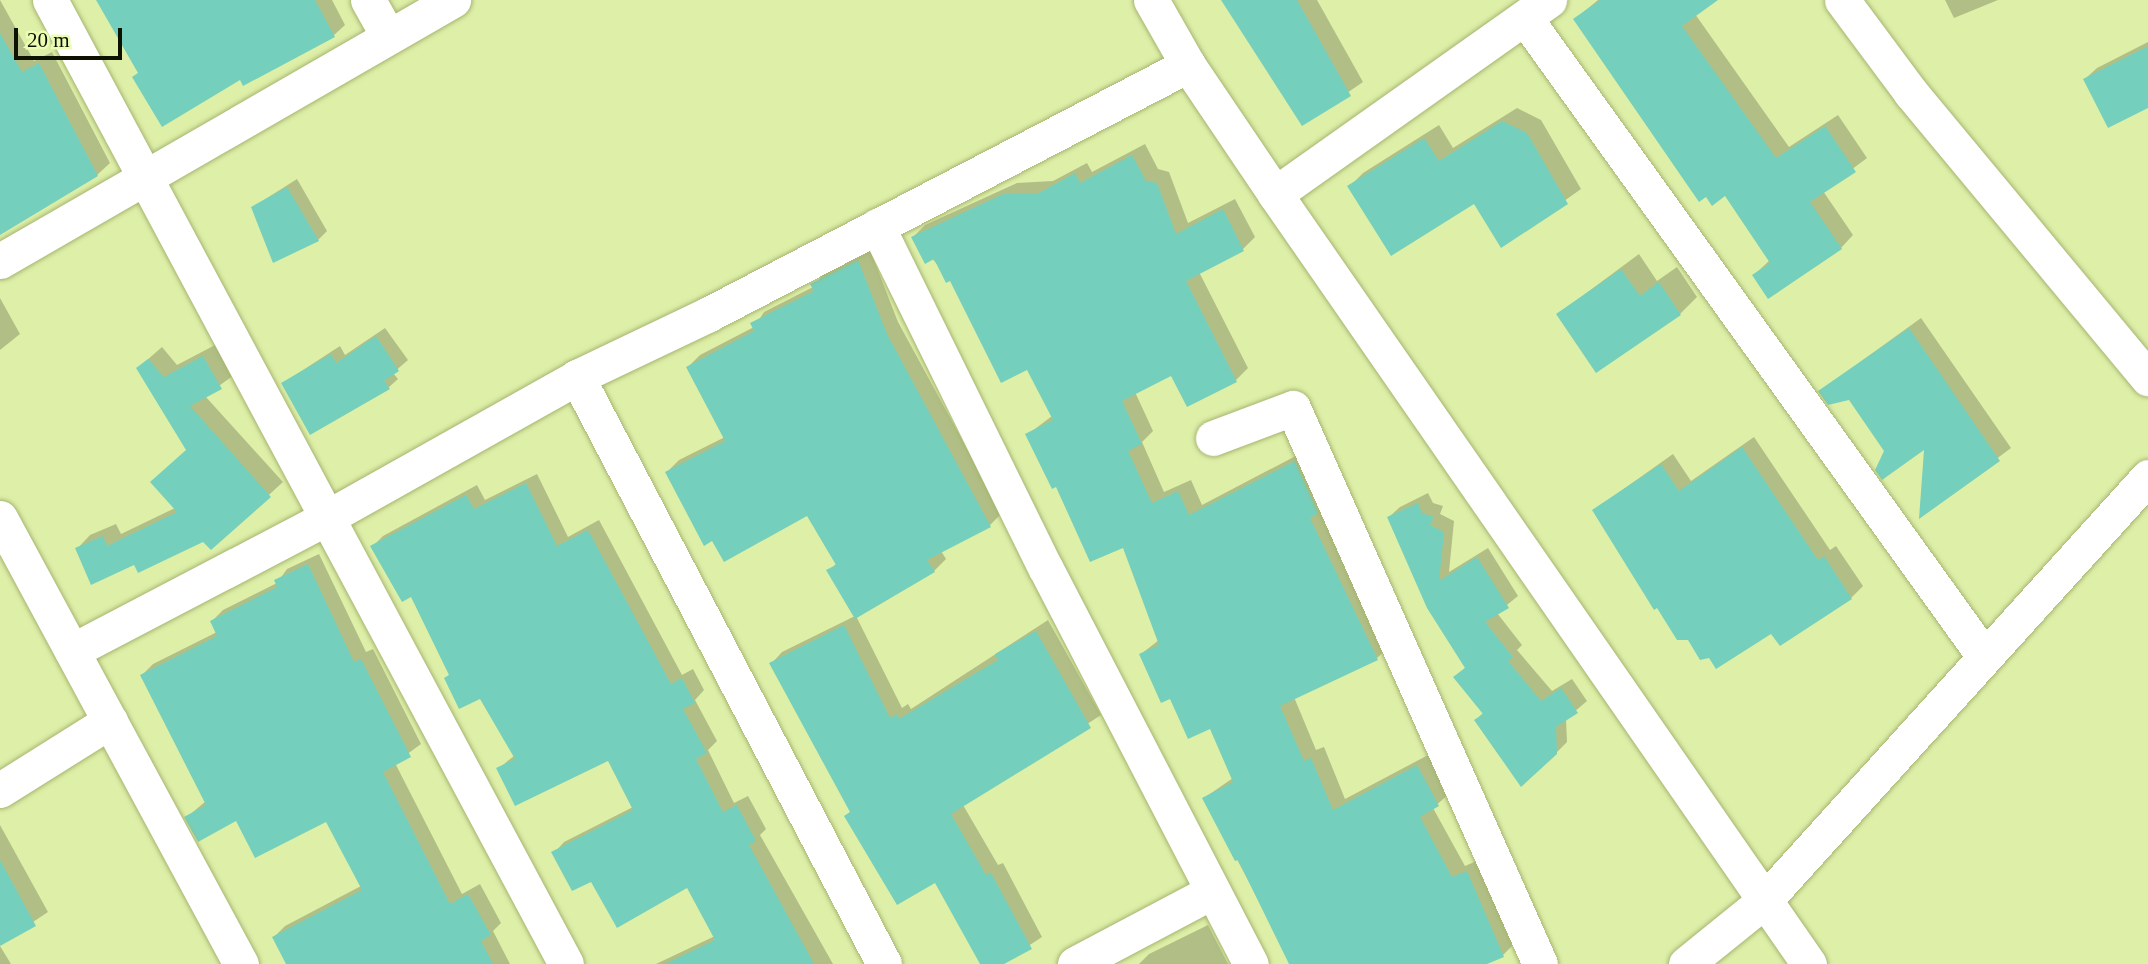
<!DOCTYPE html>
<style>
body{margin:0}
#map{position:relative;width:2148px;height:964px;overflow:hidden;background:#deefa8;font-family:"Times New Roman",serif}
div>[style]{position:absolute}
.shadow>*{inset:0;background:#0003}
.building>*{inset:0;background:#74d0bd}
.roads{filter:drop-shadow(0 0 2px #a6b571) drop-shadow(0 0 2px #a6b571)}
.street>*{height:35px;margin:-17.5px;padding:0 17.5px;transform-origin:17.5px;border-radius:17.5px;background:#fff}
span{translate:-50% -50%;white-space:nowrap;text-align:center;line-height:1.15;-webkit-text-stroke:6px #ebfcb5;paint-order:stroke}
.scale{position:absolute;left:14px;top:28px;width:108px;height:32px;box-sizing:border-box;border:4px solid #0d1100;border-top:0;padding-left:9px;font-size:21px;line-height:24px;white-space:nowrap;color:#0d1100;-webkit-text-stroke:5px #ebfcb5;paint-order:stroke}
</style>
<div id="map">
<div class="shadow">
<div style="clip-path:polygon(0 0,34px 61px,52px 52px,110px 163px,97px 175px,0 221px)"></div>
<div style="clip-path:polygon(99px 0,332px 0,345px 25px,333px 36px,241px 78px,139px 72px)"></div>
<div style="clip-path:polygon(1223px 0,1317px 0,1363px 82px,1303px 123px)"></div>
<div style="clip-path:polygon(1598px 0,1714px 0,1695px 14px,1789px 147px,1838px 115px,1867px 158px,1823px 191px,1853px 235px,1841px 248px,1754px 275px,1770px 260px,1726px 194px,1575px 19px)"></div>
<div style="clip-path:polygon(1945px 0,1998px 0,1954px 18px)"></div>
<div style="clip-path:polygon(2148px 42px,2148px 106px,2085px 79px,2097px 68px)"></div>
<div style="clip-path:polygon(1517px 108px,1541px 120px,1581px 189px,1502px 245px,1474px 202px,1349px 187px,1363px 173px,1439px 125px,1453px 148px)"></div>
<div style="clip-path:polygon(1145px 144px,1158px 169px,1169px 172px,1188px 223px,1235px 199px,1255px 237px,1243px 249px,1199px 272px,1248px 368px,1236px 380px,1172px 373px,1135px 392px,1153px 431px,1142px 442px,1164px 492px,1191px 480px,1202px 505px,1307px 450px,1390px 646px,1377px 658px,1294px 697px,1316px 750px,1324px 747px,1345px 799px,1430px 754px,1450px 793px,1433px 808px,1465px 866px,1479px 860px,1515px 943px,1503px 955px,1482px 964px,1293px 964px,1204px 798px,1233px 778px,1211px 727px,1171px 696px,1141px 654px,1159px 640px,1124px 545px,1057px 485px,1027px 435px,1052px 416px,1028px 367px,913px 237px,925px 225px,1017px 183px,1053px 181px,1087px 163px,1092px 172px)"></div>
<div style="clip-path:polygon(297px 179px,327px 231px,318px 240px,253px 207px)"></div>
<div style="clip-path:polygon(870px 250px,898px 322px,1002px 513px,990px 525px,941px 551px,946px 559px,934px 571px,856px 616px,902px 708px,908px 704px,911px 709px,1048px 620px,1101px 715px,963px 805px,998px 865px,1003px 863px,1042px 937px,1001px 964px,982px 964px,936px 881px,851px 811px,771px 664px,782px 652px,855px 616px,828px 571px,837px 563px,807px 513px,713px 539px,667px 472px,679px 460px,725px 437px,688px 367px,700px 355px,754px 327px,764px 312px,813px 287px,825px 272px)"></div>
<div style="clip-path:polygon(1639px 254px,1657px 281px,1677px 267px,1697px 297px,1680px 314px,1596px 371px,1558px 314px)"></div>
<div style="clip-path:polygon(0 298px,20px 334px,0 350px)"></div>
<div style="clip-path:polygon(1921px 318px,2011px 448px,1921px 515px,1926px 447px,1850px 398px,1820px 391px)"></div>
<div style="clip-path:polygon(385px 328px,408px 360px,393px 373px,398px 379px,388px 388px,283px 383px,340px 346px,345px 355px)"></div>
<div style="clip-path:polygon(217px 344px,234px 375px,205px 396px,283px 482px,211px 548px,204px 540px,135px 563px,77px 549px,90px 535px,116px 524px,121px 534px,175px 508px,187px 450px,138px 368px,162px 347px,177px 365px)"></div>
<div style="clip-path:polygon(1754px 437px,1830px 550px,1836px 546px,1863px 586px,1851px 598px,1772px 631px,1594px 510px,1673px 454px,1691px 481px)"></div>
<div style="clip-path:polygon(537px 474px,568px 537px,599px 520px,682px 675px,693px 669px,704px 690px,695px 700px,717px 741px,708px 750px,734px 803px,748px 796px,766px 829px,760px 835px,833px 964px,656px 964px,715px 936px,688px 886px,592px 879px,554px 853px,564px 842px,633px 807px,608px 759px,498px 769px,515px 755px,480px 697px,446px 678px,451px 673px,412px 595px,372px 547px,383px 536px,477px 485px,485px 500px)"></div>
<div style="clip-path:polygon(1428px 493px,1433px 503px,1443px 506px,1440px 514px,1454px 521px,1449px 572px,1488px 548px,1518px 596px,1497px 613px,1522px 645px,1517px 650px,1552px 691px,1572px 679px,1587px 701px,1566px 719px,1567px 742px,1556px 753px,1476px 720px,1484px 712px,1456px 677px,1466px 667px,1389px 517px,1400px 507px)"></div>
<div style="clip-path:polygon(319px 554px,366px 652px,373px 649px,421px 744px,395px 763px,462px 894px,480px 884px,501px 923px,493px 931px,510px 964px,288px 964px,274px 937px,285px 926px,361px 886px,327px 819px,187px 817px,206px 801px,142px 675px,153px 664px,217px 632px,212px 621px,223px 610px,277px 583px,287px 569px)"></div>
<div style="clip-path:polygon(0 825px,48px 912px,0 944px)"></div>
<div style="clip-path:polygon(1208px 925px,1228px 964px,1139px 964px,1149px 954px)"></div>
<div style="clip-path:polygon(0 946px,11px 964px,0 964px)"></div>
</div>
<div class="building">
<div style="clip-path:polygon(96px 0,315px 0,335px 37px,243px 86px,240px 80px,162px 127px,132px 77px,138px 73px)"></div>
<div style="clip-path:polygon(1221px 0,1297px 0,1351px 96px,1302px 126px)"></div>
<div style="clip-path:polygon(1600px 0,1718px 0,1682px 26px,1776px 158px,1825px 126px,1856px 172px,1810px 202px,1842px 249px,1768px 299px,1752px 275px,1770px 263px,1725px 196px,1712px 206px,1706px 197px,1699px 202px,1573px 19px)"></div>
<div style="clip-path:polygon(0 33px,22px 72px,39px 63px,98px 176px,0 235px)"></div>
<div style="clip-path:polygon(2148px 46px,2148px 108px,2108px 128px,2083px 79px)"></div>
<div style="clip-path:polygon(1502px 121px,1527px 133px,1568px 204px,1501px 248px,1474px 204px,1391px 256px,1347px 186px,1424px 138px,1439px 161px)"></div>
<div style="clip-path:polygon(1132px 155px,1146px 181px,1157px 183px,1176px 234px,1223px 209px,1244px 251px,1186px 281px,1237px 382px,1187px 407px,1171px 376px,1122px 401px,1142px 444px,1128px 451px,1152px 503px,1178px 491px,1189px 515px,1295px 461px,1318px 513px,1310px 518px,1378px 660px,1280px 706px,1304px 761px,1311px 758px,1333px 810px,1417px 765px,1439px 806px,1420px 817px,1452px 877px,1467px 871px,1504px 957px,1487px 964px,1289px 964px,1238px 860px,1235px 861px,1202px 798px,1233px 782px,1210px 729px,1188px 739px,1170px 699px,1161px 703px,1139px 654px,1159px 645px,1123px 548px,1090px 562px,1056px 487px,1052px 489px,1025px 434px,1053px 420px,1027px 370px,1001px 383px,950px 281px,946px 283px,934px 259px,925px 264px,911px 237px,1003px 194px,1039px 193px,1075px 173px,1080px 183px)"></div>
<div style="clip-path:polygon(287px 187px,319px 241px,273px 263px,251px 207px)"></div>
<div style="clip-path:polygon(858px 260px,887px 334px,991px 527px,927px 560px,935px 572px,855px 619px,826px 570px,836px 565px,807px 516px,724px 562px,712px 541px,704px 546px,665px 472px,725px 441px,686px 367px,754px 331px,750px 323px,814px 291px,810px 284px)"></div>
<div style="clip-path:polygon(1621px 269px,1640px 296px,1659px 282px,1681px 315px,1596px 373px,1556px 314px)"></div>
<div style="clip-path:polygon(1909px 328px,2000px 461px,1919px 519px,1924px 450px,1882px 480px,1875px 470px,1884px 451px,1849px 400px,1828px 405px,1818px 391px)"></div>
<div style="clip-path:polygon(376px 336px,399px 371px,384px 381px,390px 389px,310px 435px,281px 383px,331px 354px,336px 363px)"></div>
<div style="clip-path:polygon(203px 356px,222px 389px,190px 406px,271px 497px,211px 550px,203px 542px,138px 573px,134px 565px,91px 585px,75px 548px,103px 536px,107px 546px,177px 512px,150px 482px,186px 450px,136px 368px,148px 359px,164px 377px)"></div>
<div style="clip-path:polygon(1742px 447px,1818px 560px,1824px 556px,1852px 599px,1780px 646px,1771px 634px,1716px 669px,1709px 658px,1700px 660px,1688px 640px,1677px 640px,1657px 608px,1654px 610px,1592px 510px,1661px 464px,1679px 491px)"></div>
<div style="clip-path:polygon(526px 483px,557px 546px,588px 530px,671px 684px,682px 678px,695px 703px,683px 709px,707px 753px,696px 759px,723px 812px,737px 805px,756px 841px,749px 845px,814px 964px,665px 964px,715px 940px,687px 888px,617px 928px,591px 882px,572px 891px,551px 852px,633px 810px,608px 761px,515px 806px,496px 768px,515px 759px,480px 699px,459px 709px,444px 678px,449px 675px,411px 597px,402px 602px,370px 546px,466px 495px,474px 509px)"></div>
<div style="clip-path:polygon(1418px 503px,1422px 513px,1434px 517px,1430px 525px,1444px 532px,1439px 581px,1477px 557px,1509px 608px,1485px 622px,1513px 657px,1508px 661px,1541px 701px,1561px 688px,1578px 713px,1556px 727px,1557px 754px,1521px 787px,1474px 720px,1483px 714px,1453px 677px,1465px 668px,1427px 608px,1387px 517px)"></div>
<div style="clip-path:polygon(308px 564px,354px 662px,361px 659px,411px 757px,383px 772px,450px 904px,468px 894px,491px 935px,481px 941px,493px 964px,286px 964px,272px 937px,362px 890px,326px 822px,255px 858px,236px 821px,198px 842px,184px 817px,206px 805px,140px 675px,217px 636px,210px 621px,277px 587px,274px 580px)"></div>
<div style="clip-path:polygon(844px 625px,890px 718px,897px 714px,899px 719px,998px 660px,995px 654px,1036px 631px,1091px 728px,951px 814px,986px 875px,991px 873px,1032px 949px,1004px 964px,980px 964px,935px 883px,897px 905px,844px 816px,850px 812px,769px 663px)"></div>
<div style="clip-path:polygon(0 860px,36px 926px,0 946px)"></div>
</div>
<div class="roads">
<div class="street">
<div style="left:50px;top:0;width:1093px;rotate:61.84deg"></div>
<div style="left:368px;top:0;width:41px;rotate:60.9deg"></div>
<div style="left:1151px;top:0;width:75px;rotate:60.4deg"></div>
<div style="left:1188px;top:65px;width:156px;rotate:56deg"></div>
<div style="left:1275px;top:194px;width:937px;rotate:55.26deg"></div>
<div style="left:1842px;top:0;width:116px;rotate:53.4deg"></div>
<div style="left:1911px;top:93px;width:371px;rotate:50.3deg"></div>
<div style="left:1525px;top:18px;width:786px;rotate:54.27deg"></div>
<div style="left:1275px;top:194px;width:336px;rotate:-35.3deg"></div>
<div style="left:877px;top:226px;width:380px;rotate:63.8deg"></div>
<div style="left:1045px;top:567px;width:447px;rotate:62.6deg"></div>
<div style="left:0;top:261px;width:523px;rotate:-29.95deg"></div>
<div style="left:577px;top:377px;width:662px;rotate:62.39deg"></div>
<div style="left:1213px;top:438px;width:85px;rotate:-20.6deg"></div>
<div style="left:1293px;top:408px;width:608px;rotate:66.05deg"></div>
<div style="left:0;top:518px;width:507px;rotate:61.62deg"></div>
<div style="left:72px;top:651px;width:289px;rotate:-27.6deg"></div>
<div style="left:328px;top:517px;width:286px;rotate:-29.3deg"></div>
<div style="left:577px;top:377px;width:146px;rotate:-25.5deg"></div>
<div style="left:709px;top:314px;width:540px;rotate:-27.47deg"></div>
<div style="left:0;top:790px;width:130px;rotate:-32.1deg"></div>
<div style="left:1075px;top:964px;width:154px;rotate:-27.9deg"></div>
<div style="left:1686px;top:964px;width:100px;rotate:-38.9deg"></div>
<div style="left:1764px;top:901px;width:572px;rotate:-47.83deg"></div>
</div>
</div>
<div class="scale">20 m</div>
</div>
